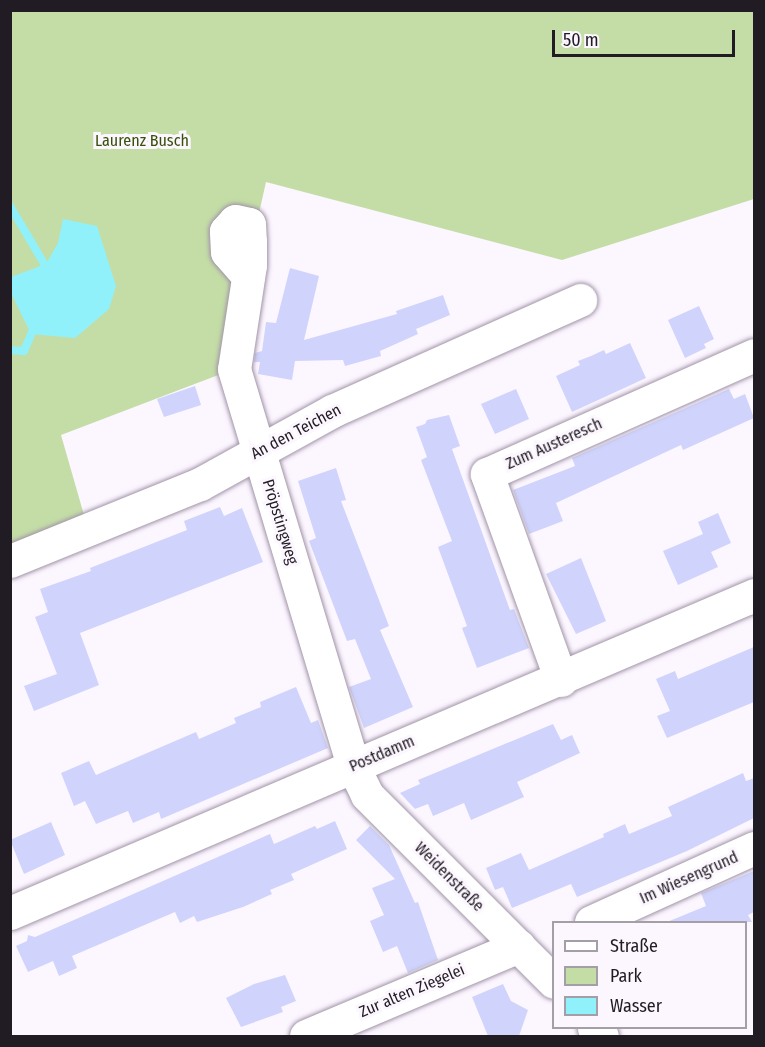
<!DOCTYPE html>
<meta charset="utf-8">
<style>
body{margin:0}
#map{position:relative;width:765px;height:1047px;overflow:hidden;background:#fcf6ff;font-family:"Fira Sans Condensed",sans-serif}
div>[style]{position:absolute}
.green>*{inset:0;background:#c4dda6}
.water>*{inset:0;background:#91f1fa}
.stream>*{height:8px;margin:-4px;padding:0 4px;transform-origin:4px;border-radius:4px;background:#91f1fa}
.building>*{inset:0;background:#d0d4fc}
.roads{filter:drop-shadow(0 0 2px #a194a8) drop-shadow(0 0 2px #a194a8)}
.minor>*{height:33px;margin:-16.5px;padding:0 16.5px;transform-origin:16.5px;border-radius:16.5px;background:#fff}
span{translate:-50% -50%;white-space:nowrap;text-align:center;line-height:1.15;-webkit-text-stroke:6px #fcf6ff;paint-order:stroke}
.park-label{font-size:16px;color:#374f08}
.street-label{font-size:16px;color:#211c24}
.frame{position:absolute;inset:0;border:12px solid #211c24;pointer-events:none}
.legend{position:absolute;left:552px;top:921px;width:195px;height:108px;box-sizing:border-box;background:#fcf6ff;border:2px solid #a49fa7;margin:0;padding:8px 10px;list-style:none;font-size:18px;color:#211c24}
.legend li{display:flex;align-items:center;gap:12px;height:30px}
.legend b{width:30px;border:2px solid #a49fa7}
.scale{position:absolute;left:552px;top:30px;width:183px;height:27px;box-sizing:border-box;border:3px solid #211c24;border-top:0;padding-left:8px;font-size:18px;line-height:21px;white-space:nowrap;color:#211c24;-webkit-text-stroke:4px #fcf6ff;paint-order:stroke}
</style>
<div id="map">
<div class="green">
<div style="clip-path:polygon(11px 11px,754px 11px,754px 199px,562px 260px,266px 182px,255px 231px,234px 369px,61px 435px,86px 522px,11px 551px)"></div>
</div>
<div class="water">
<div style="clip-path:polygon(63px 219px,97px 226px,116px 286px,109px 309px,75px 338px,31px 334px,11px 293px,11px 277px,46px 264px,58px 243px)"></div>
</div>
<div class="stream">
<div style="left:10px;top:206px;width:77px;rotate:59.4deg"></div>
<div style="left:10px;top:350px;width:14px;rotate:4deg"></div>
<div style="left:24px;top:351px;width:26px;rotate:-67deg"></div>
</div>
<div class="building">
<div style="clip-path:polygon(290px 268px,319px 276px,304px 340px,397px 314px,396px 311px,443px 295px,450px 315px,416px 329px,418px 334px,380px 351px,381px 356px,345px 366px,343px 360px,295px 361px,292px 380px,258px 374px,260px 362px,254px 362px,255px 353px,262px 351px,266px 322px,276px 323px)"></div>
<div style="clip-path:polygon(699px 306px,714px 339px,704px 344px,706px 348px,685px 358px,668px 320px)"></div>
<div style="clip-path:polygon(630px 343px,646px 378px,572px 412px,556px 376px,580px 365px,578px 361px,591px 356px,604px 350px,606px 354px)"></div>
<div style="clip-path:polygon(195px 386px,201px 405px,164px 417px,157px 399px)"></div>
<div style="clip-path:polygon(516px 389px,529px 419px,495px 434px,481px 404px)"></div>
<div style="clip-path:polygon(729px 389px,734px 399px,745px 394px,754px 418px,683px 450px,681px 445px,556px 503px,563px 521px,529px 534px,513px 490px,575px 466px,572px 458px)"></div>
<div style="clip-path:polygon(449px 415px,460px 446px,452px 449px,510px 610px,514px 609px,529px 648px,477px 668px,462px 628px,467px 626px,438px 547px,452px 541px,421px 460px,427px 457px,416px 427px,425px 424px,427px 420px)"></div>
<div style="clip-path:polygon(336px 468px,346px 500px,341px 501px,389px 626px,380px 630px,413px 707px,364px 728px,349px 687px,371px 679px,355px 639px,347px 641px,309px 541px,316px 538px,298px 481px)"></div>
<div style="clip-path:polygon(220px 507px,224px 516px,242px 508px,263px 562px,80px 633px,99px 685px,34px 711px,24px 686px,57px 674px,35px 617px,48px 612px,40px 589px,91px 571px,90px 568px,187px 530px,184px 521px)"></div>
<div style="clip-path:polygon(718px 513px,731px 543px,711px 552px,718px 567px,678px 585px,663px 551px,703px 534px,698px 522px)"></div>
<div style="clip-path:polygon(581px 558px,606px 621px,576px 634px,546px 574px)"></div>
<div style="clip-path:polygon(754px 647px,754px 702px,667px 738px,657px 716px,670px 711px,656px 679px,675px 671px,678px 679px)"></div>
<div style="clip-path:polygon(296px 687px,311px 723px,318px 720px,328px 748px,161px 819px,159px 812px,133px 823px,128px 811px,96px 824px,85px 801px,74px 806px,61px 773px,89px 761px,96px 775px,196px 732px,199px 739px,236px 723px,234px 718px,261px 707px,260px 702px)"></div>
<div style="clip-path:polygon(553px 724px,561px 740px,572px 735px,580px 753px,517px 782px,524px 797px,471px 820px,464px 803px,433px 816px,428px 804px,415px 809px,400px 793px,420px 784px,418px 780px)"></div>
<div style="clip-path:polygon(743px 773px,746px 781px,754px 778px,754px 818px,687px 851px,577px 897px,571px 884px,512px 908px,503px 887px,495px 890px,486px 868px,521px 853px,529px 870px,604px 837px,603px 834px,625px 824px,629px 834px,672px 816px,668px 807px)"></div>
<div style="clip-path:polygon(335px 821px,347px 849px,291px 874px,294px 880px,270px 890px,272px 894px,243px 907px,197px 922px,194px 916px,180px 923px,175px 912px,72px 956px,77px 968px,59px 976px,53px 961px,28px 972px,16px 946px,27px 941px,28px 935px,35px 937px,270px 834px,274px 844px,315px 826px,317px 829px)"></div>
<div style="clip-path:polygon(51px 822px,65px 855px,24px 874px,10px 840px)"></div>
<div style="clip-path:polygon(370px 826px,389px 845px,415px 903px,418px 902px,438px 960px,408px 973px,397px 946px,383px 952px,370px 921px,384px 915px,372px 888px,395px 879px,356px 840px)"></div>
<div style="clip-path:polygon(754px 871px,754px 912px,748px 915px,752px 922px,667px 922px,706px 906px,701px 893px)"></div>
<div style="clip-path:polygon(285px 975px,296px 1001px,281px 1007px,283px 1012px,241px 1027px,226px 998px,254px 984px)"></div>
<div style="clip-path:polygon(503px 984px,511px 1001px,528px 1010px,519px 1036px,488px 1036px,472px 997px)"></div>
</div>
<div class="roads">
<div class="minor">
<div style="left:248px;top:276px;width:32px;rotate:-131deg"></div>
<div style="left:227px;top:252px;width:21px;rotate:-93deg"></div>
<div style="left:226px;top:231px;width:13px;rotate:-48deg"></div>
<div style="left:235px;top:221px;width:14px;rotate:12deg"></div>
<div style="left:249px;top:224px;width:17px;rotate:87deg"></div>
<div style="left:250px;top:241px;width:24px;rotate:90deg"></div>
<div style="left:250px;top:265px;width:105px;rotate:98.7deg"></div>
<div style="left:234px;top:369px;width:414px;rotate:73.3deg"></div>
<div style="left:353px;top:766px;width:32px;rotate:64deg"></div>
<div style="left:367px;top:795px;width:264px;rotate:45deg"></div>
<div style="left:10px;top:561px;width:205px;rotate:-22.1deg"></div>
<div style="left:200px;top:484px;width:151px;rotate:-28.9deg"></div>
<div style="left:332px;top:411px;width:272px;rotate:-24.1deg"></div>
<div style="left:561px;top:680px;width:219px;rotate:-109.8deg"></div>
<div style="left:487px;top:474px;width:292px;rotate:-24deg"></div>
<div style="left:10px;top:913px;width:809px;rotate:-23.14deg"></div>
<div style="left:591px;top:922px;width:179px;rotate:-24.4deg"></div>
<div style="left:594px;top:1028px;width:11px;rotate:45deg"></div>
<div style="left:306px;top:1036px;width:231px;rotate:-22.9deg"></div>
</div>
</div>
<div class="park-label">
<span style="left:142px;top:141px">Laurenz Busch</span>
</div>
<div class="street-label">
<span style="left:296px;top:432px;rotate:-28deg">An den Teichen</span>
<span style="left:554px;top:444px;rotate:-24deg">Zum Austeresch</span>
<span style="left:280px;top:522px;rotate:73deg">Pröpstingweg</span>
<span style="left:382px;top:754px;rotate:-23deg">Postdamm</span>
<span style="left:449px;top:877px;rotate:45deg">Weidenstraße</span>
<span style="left:689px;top:878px;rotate:-24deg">Im Wiesengrund</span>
<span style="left:412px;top:991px;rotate:-23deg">Zur alten Ziegelei</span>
</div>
<div class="frame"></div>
<ul class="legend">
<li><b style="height:8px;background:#fff"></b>Straße</li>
<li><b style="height:16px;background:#c4dda6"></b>Park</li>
<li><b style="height:16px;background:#91f1fa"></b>Wasser</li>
</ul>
<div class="scale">50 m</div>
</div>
